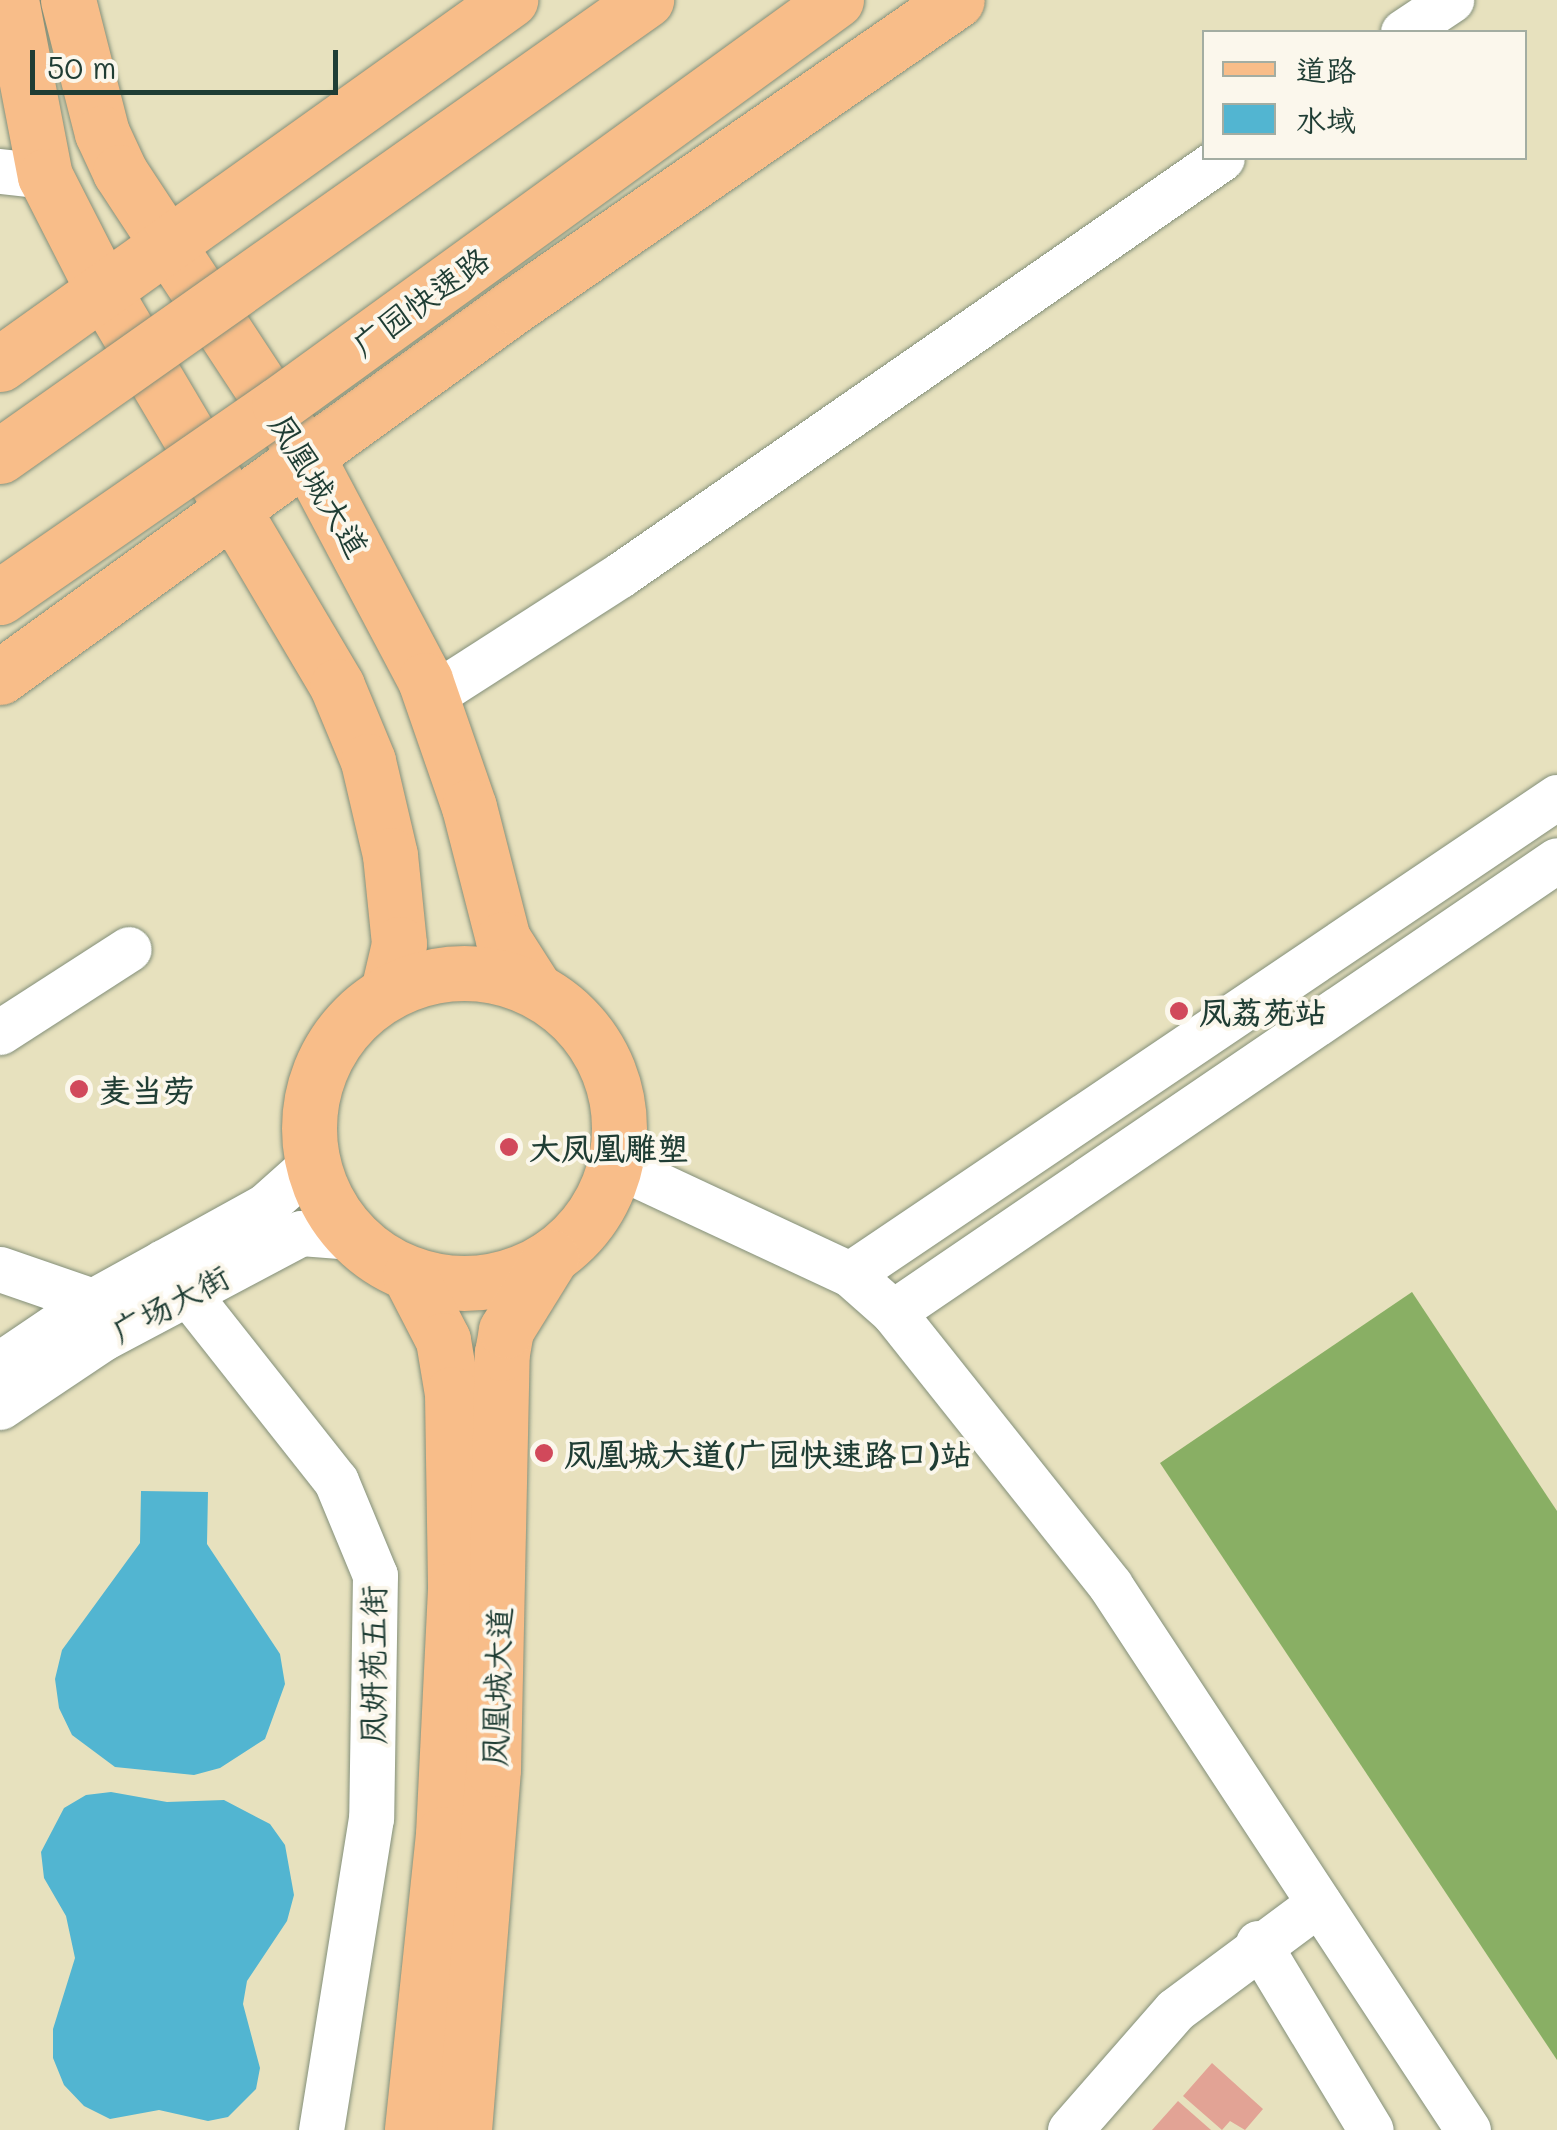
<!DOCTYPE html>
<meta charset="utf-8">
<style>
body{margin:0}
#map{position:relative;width:1557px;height:2130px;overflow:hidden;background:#e7e1be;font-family:Mali,"LXGW WenKai TC",sans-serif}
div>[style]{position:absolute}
.forest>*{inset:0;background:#89af64}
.water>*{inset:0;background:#52b5d1}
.building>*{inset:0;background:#e2a395}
.roads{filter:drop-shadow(0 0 2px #838f79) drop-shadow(0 0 2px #838f79)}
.minor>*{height:45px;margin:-22.5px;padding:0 22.5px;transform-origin:22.5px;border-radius:22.5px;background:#fff}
.major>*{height:55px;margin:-27.5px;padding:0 27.5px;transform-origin:27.5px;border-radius:27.5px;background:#f8bd89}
.major>.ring{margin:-27.5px;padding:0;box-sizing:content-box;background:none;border:55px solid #f8bd89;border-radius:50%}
.highway>*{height:55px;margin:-27.5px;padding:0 27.5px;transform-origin:27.5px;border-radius:27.5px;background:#f8bd89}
.bridges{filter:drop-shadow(0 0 2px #838f79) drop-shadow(0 0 2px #838f79)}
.highway-bridge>*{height:55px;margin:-27.5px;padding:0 27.5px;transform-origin:27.5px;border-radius:27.5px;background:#f8bd89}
.dots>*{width:28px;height:28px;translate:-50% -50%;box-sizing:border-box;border:5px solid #fbf7ec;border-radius:50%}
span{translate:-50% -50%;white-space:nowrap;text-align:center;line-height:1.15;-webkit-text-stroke:8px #fbf7ec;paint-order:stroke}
.street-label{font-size:32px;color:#1f3d34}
.poi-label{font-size:32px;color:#1f3d34;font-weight:700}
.left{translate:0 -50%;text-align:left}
.legend{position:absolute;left:1202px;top:30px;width:325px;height:130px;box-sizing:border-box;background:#fbf7ec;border:2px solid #a3ada2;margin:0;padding:12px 18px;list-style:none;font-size:30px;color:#1f3d34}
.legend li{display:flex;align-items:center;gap:20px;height:50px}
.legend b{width:50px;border:2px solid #a3ada2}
.scale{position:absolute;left:30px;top:50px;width:308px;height:45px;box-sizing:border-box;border:5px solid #1f3d34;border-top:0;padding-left:12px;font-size:30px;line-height:35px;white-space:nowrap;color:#1f3d34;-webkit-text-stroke:8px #fbf7ec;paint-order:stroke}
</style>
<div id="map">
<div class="forest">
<div style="clip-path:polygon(1412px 1292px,1557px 1511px,1557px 2060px,1160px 1463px)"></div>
</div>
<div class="water">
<div style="clip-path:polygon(141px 1491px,208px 1492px,207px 1544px,280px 1654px,285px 1684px,265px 1739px,220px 1768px,194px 1775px,115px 1767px,72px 1735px,59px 1708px,55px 1679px,62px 1650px,140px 1543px)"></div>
<div style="clip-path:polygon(111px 1792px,167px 1802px,224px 1800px,270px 1824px,285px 1845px,294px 1895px,287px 1921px,247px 1981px,243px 2004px,260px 2068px,256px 2089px,228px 2117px,208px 2121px,159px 2110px,110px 2119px,84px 2106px,64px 2085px,53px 2058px,53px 2029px,75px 1958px,66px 1916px,44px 1878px,41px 1852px,64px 1808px,86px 1795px)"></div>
</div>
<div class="building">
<div style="clip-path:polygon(1212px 2063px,1263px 2109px,1245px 2130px,1230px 2121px,1222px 2130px,1183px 2096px)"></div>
<div style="clip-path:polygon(1178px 2101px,1211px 2130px,1152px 2130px)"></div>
</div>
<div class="roads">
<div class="minor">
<div style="left:1403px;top:32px;width:58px;rotate:-33.7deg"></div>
<div style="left:0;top:171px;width:45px;rotate:6.3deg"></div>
<div style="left:430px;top:697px;width:226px;rotate:-32.7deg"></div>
<div style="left:620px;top:575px;width:732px;rotate:-34.71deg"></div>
<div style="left:0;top:1032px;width:153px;rotate:-32.8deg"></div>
<div style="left:616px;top:1165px;width:258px;rotate:25deg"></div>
<div style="left:850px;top:1274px;width:57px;rotate:41.5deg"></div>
<div style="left:893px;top:1312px;width:349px;rotate:51.5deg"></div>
<div style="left:1110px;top:1585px;width:652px;rotate:56.7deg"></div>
<div style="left:163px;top:1262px;width:279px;rotate:51.7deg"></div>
<div style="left:336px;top:1481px;width:102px;rotate:67.5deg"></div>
<div style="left:375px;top:1575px;width:243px;rotate:90.9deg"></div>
<div style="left:371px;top:1818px;width:316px;rotate:99.1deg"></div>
<div style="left:0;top:1269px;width:98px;rotate:19deg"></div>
<div style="left:850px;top:1274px;width:853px;rotate:-34.01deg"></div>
<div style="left:893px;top:1312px;width:803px;rotate:-34.24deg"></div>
<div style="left:0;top:1364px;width:112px;rotate:-34.1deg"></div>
<div style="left:93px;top:1301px;width:196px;rotate:-28.9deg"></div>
<div style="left:265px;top:1206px;width:62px;rotate:-41.7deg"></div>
<div style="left:0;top:1407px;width:124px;rotate:-33.8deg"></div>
<div style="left:103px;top:1338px;width:224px;rotate:-27.9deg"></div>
<div style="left:301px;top:1233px;width:52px;rotate:4.4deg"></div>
<div style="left:1258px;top:1943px;width:218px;rotate:58.9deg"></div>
<div style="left:1070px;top:2130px;width:159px;rotate:-48.8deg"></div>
<div style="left:1175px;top:2010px;width:179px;rotate:-36.6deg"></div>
</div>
<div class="major">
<div style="left:11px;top:0;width:179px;rotate:79.1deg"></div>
<div style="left:45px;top:176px;width:128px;rotate:63deg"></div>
<div style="left:103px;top:290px;width:460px;rotate:59.4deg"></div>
<div style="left:337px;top:686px;width:81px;rotate:67.5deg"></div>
<div style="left:368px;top:761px;width:97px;rotate:76.8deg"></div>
<div style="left:390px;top:855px;width:89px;rotate:84.2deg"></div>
<div style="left:399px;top:944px;width:48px;rotate:103.2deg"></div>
<div style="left:68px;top:0;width:137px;rotate:75.7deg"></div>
<div style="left:102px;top:133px;width:43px;rotate:65.2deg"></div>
<div style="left:120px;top:172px;width:341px;rotate:56.7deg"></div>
<div style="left:307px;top:457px;width:252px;rotate:62.1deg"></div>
<div style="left:425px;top:680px;width:134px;rotate:70.9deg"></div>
<div style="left:469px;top:807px;width:136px;rotate:75.6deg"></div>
<div style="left:503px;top:939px;width:59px;rotate:57.4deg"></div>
<div class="ring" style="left:309px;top:973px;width:255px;height:255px"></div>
<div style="left:410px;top:1276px;width:72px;rotate:62.7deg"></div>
<div style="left:443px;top:1340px;width:55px;rotate:80.5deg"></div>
<div style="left:452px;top:1394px;width:195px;rotate:89.1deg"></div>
<div style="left:455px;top:1589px;width:245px;rotate:92.8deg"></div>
<div style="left:443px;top:1834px;width:298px;rotate:96deg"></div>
<div style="left:464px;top:2130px;width:362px;rotate:-85.4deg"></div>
<div style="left:493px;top:1769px;width:416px;rotate:-88.8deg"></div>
<div style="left:502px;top:1353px;width:23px;rotate:-80deg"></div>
<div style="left:506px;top:1330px;width:86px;rotate:-58.3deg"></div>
</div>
<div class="highway">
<div style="left:0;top:364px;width:627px;rotate:-35.52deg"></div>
<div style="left:0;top:677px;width:634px;rotate:-35.82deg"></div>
<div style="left:514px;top:306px;width:538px;rotate:-34.63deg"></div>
</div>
</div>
<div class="bridges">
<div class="highway-bridge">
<div style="left:0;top:456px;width:791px;rotate:-35.22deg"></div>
<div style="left:0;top:597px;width:339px;rotate:-34.7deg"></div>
<div style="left:279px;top:404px;width:688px;rotate:-35.95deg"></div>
</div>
</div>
<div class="dots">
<div style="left:1179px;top:1011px;background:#d1495b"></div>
<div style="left:79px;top:1089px;background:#d1495b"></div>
<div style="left:509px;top:1147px;background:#d1495b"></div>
<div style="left:544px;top:1453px;background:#d1495b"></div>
</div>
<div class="street-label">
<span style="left:420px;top:301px;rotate:-36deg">广园快速路</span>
<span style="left:320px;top:485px;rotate:59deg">凤凰城大道</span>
<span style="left:170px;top:1303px;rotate:-28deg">广场大街</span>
<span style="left:372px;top:1665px;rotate:-90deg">凤妍苑五街</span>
<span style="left:496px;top:1687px;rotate:-88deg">凤凰城大道</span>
</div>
<div class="poi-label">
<span class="left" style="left:1199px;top:1011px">凤荔苑站</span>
<span class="left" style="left:99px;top:1089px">麦当劳</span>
<span class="left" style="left:529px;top:1147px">大凤凰雕塑</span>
<span class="left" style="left:564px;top:1453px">凤凰城大道(广园快速路口)站</span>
</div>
<ul class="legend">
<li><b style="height:12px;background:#f8bd89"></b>道路</li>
<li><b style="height:28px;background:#52b5d1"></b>水域</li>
</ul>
<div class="scale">50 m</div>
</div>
